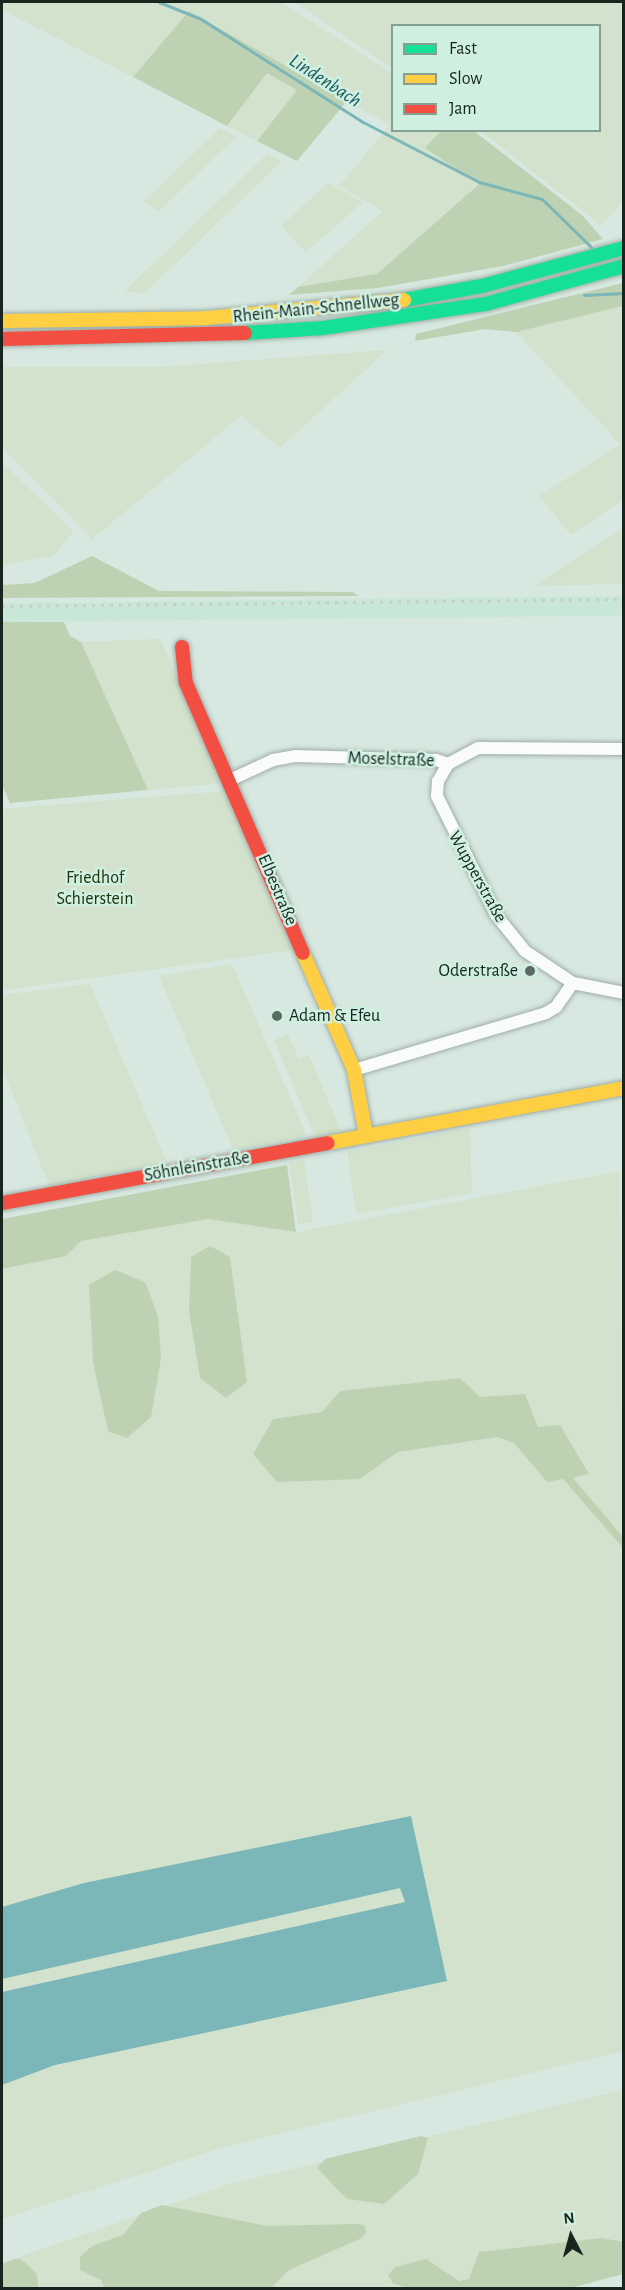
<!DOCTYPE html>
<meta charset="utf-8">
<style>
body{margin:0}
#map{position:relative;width:625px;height:2290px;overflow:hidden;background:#d7e8e0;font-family:"Alegreya Sans",sans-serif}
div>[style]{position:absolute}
.built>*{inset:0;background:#c9e7d9}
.green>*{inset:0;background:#d2e2cc}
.forest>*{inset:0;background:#bdd2b2}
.water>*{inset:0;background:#7bb6b8}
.stream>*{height:3px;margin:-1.5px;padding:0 1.5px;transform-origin:1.5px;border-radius:1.5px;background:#7bb6b8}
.roads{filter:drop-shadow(0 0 2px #a0ada7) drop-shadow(0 0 2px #a0ada7)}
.street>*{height:12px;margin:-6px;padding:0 6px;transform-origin:6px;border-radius:6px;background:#f9fcfa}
.fast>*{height:14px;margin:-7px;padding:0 7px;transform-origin:7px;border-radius:7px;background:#16e098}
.slow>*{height:14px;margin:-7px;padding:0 7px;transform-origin:7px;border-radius:7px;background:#ffcf43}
.jam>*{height:14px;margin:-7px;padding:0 7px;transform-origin:7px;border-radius:7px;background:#f24e42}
.rail>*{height:3px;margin-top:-1.5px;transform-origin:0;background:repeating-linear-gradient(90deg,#c9cdcb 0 3px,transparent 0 9px)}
.dots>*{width:16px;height:16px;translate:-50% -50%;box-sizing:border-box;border:3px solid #cff0e1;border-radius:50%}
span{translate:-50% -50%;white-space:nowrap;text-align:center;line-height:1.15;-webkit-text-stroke:5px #cff0e1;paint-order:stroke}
.street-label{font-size:18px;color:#18251f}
.park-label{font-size:18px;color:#22320b}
.poi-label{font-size:18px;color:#18251f}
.right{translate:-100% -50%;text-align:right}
.left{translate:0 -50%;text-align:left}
.water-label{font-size:20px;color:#1a5a5f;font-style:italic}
.frame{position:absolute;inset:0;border:3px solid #18251f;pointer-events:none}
.legend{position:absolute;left:391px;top:24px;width:210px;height:108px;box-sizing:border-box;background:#cff0e1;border:2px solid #869f93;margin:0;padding:8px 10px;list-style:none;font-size:18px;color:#18251f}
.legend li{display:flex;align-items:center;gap:12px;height:30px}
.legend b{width:30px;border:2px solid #869f93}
.north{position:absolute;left:541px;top:2206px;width:60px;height:60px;-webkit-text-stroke:4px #cff0e1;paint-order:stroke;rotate:354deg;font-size:16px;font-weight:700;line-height:24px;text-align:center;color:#18251f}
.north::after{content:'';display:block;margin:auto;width:21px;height:27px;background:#18251f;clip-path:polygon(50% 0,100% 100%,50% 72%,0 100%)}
</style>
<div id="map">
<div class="built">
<div style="clip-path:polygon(623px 596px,623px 616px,2px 622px,2px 603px)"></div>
</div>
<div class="green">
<div style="clip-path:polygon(2px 2px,282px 2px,392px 74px,392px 130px,441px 131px,426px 148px,479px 183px,377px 274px,298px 287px,383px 211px,339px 186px,390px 125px,189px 12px,133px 77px,2px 10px)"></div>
<div style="clip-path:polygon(295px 2px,623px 2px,623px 201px,601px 225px,481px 131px,600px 130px,600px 26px,392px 26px,392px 68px)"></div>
<div style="clip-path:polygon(266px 72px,297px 90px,257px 141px,227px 126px)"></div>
<div style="clip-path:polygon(220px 128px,236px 137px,158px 212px,144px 201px)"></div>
<div style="clip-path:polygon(267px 154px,282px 161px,144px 294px,125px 291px)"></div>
<div style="clip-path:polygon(328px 183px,363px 202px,306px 252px,281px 226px)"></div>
<div style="clip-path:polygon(623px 306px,623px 500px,571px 535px,539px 496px,620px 444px,516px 332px)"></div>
<div style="clip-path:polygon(387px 350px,280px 448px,241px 416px,92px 539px,2px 448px,2px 367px,161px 367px)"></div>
<div style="clip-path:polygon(2px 462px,74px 532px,53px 556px,2px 565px)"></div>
<div style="clip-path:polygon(623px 528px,623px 584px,534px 586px)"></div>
<div style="clip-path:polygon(160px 639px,225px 783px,148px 790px,81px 642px)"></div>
<div style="clip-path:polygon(225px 791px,293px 950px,5px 990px,2px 982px,2px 809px)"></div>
<div style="clip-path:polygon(232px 964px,307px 1136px,233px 1150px,159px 976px)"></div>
<div style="clip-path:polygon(90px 984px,167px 1162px,49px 1186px,2px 1067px,2px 995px)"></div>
<div style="clip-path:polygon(288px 1034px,299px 1059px,309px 1055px,341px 1131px,315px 1137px,274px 1040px)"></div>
<div style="clip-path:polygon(470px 1128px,472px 1193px,356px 1214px,347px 1152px)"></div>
<div style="clip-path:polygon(304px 1160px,313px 1222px,298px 1224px,289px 1163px)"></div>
<div style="clip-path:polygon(620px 1171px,623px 1537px,572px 1477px,589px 1474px,538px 1427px,525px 1394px,480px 1397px,460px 1378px,340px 1391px,322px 1412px,273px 1419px,360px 1479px,398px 1452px,497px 1437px,514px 1443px,547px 1482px,563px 1479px,623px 1548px,623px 2051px,224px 2147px,2px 2219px,2px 1269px,66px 1256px,81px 1241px,208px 1219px,297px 1232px)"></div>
<div style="clip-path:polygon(623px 2090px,623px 2263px,516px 2288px,2px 2288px,2px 2263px,226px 2185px)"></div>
</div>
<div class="forest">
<div style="clip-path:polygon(189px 11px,347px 101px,297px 161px,257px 141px,297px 90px,267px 73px,227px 126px,133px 77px)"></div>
<div style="clip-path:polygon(441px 131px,474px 131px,583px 216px,603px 239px,503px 266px,378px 288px,289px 295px,298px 287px,377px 274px,479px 184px,425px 148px)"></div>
<div style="clip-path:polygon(623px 283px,623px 306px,516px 332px,485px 329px,415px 341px,416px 334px)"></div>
<div style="clip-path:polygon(92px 556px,159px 591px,353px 592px,358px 596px,2px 598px,2px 585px,35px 583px)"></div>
<div style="clip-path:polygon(2px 622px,64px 622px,70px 636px,81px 642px,148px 790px,10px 803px,2px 785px)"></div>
<div style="clip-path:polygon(287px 1165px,296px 1232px,208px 1219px,81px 1241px,66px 1256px,2px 1269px,2px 1219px)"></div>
<div style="clip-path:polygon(210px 1246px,230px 1257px,247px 1382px,226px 1398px,200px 1378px,189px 1312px,191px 1257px)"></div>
<div style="clip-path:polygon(115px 1270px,145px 1282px,158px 1316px,161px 1358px,151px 1417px,127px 1438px,108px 1431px,93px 1362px,89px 1285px)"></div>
<div style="clip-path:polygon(460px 1378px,480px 1397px,525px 1394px,538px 1427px,560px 1425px,589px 1474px,573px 1478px,623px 1537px,623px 1548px,563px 1479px,547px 1482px,514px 1443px,497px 1437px,398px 1452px,360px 1479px,277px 1482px,253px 1454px,273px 1419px,322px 1412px,340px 1391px)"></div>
<div style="clip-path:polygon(421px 2136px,428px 2138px,418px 2174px,384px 2204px,347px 2199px,317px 2168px,325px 2159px)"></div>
<div style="clip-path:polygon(162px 2205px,267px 2226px,356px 2224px,364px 2225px,366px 2232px,362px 2238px,289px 2270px,271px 2288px,104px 2288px,101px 2280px,80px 2270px,80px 2257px,92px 2246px,123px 2235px,141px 2213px)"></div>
<div style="clip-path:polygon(602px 2238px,623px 2242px,623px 2274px,571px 2288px,407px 2288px,393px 2283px,388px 2275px,395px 2267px,426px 2259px,459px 2281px,469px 2279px,479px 2252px)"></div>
<div style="clip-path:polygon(14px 2259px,21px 2259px,37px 2274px,38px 2288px,2px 2288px,2px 2264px)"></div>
</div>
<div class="water">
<div style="clip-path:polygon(411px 1816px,447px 1981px,55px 2065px,2px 2085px,2px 1992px,405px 1902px,400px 1888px,2px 1979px,2px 1907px,84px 1883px)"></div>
</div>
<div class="stream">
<div style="left:159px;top:2px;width:45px;rotate:22deg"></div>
<div style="left:201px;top:19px;width:190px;rotate:32.5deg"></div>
<div style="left:361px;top:121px;width:133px;rotate:27.3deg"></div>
<div style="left:479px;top:182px;width:65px;rotate:15.1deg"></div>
<div style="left:542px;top:199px;width:69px;rotate:44.4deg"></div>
<div style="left:584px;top:295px;width:40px;rotate:-2.9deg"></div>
</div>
<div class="roads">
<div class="street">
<div style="left:624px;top:749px;width:146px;rotate:-179.6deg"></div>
<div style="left:478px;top:748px;width:34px;rotate:152deg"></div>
<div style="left:448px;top:764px;width:20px;rotate:120deg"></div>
<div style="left:438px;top:781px;width:15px;rotate:94deg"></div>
<div style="left:437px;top:796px;width:133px;rotate:63.6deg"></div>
<div style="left:496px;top:915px;width:46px;rotate:51.1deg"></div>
<div style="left:525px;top:951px;width:58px;rotate:33.7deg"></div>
<div style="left:573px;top:983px;width:52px;rotate:11.1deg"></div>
<div style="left:230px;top:780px;width:47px;rotate:-24.9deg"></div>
<div style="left:273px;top:760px;width:22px;rotate:-10deg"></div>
<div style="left:295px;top:756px;width:141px;rotate:1.6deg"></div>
<div style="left:436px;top:760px;width:13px;rotate:18deg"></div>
<div style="left:354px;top:1070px;width:200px;rotate:-16.5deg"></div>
<div style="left:546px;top:1013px;width:12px;rotate:-31deg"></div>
<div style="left:556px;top:1007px;width:29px;rotate:-55deg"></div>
</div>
<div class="fast">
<div style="left:404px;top:300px;width:79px;rotate:-10.2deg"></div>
<div style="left:482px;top:286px;width:147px;rotate:-15deg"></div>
<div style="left:245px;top:333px;width:78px;rotate:-3.7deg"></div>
<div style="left:323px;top:328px;width:165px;rotate:-8.4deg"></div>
<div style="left:486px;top:304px;width:143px;rotate:-15.4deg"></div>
</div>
<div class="slow">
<div style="left:2px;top:321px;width:205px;rotate:-0.8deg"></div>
<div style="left:207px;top:318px;width:198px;rotate:-5.2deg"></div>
<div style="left:303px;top:953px;width:128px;rotate:66.4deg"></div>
<div style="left:354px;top:1070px;width:66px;rotate:79.5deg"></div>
<div style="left:328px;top:1143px;width:301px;rotate:-10.5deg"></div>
</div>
<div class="jam">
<div style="left:2px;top:339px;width:243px;rotate:-1.4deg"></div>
<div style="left:182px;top:647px;width:36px;rotate:84deg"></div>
<div style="left:186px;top:683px;width:294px;rotate:66.6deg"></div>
<div style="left:2px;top:1203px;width:331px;rotate:-10.4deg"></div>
</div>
</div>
<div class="rail">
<div style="left:2px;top:606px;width:622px;rotate:-0.64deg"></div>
</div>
<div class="dots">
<div style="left:530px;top:971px;background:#5b6963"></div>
<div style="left:277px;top:1016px;background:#5b6963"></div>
</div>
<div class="street-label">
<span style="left:316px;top:309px;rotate:-6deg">Rhein-Main-Schnellweg</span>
<span style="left:391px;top:760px;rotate:2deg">Moselstraße</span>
<span style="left:477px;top:877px;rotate:61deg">Wupperstraße</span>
<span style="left:277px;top:890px;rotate:67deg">Elbestraße</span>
<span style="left:197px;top:1167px;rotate:-10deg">Söhnleinstraße</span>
</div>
<div class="park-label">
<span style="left:95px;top:889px">Friedhof<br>Schierstein</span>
</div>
<div class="poi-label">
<span class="right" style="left:518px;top:971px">Oderstraße</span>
<span class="left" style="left:289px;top:1016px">Adam &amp; Efeu</span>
</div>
<div class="water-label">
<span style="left:325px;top:81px;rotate:33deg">Lindenbach</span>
</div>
<div class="frame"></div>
<ul class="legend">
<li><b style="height:8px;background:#16e098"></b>Fast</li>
<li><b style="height:8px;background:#ffcf43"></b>Slow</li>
<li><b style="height:8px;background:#f24e42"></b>Jam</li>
</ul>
<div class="north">N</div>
</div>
